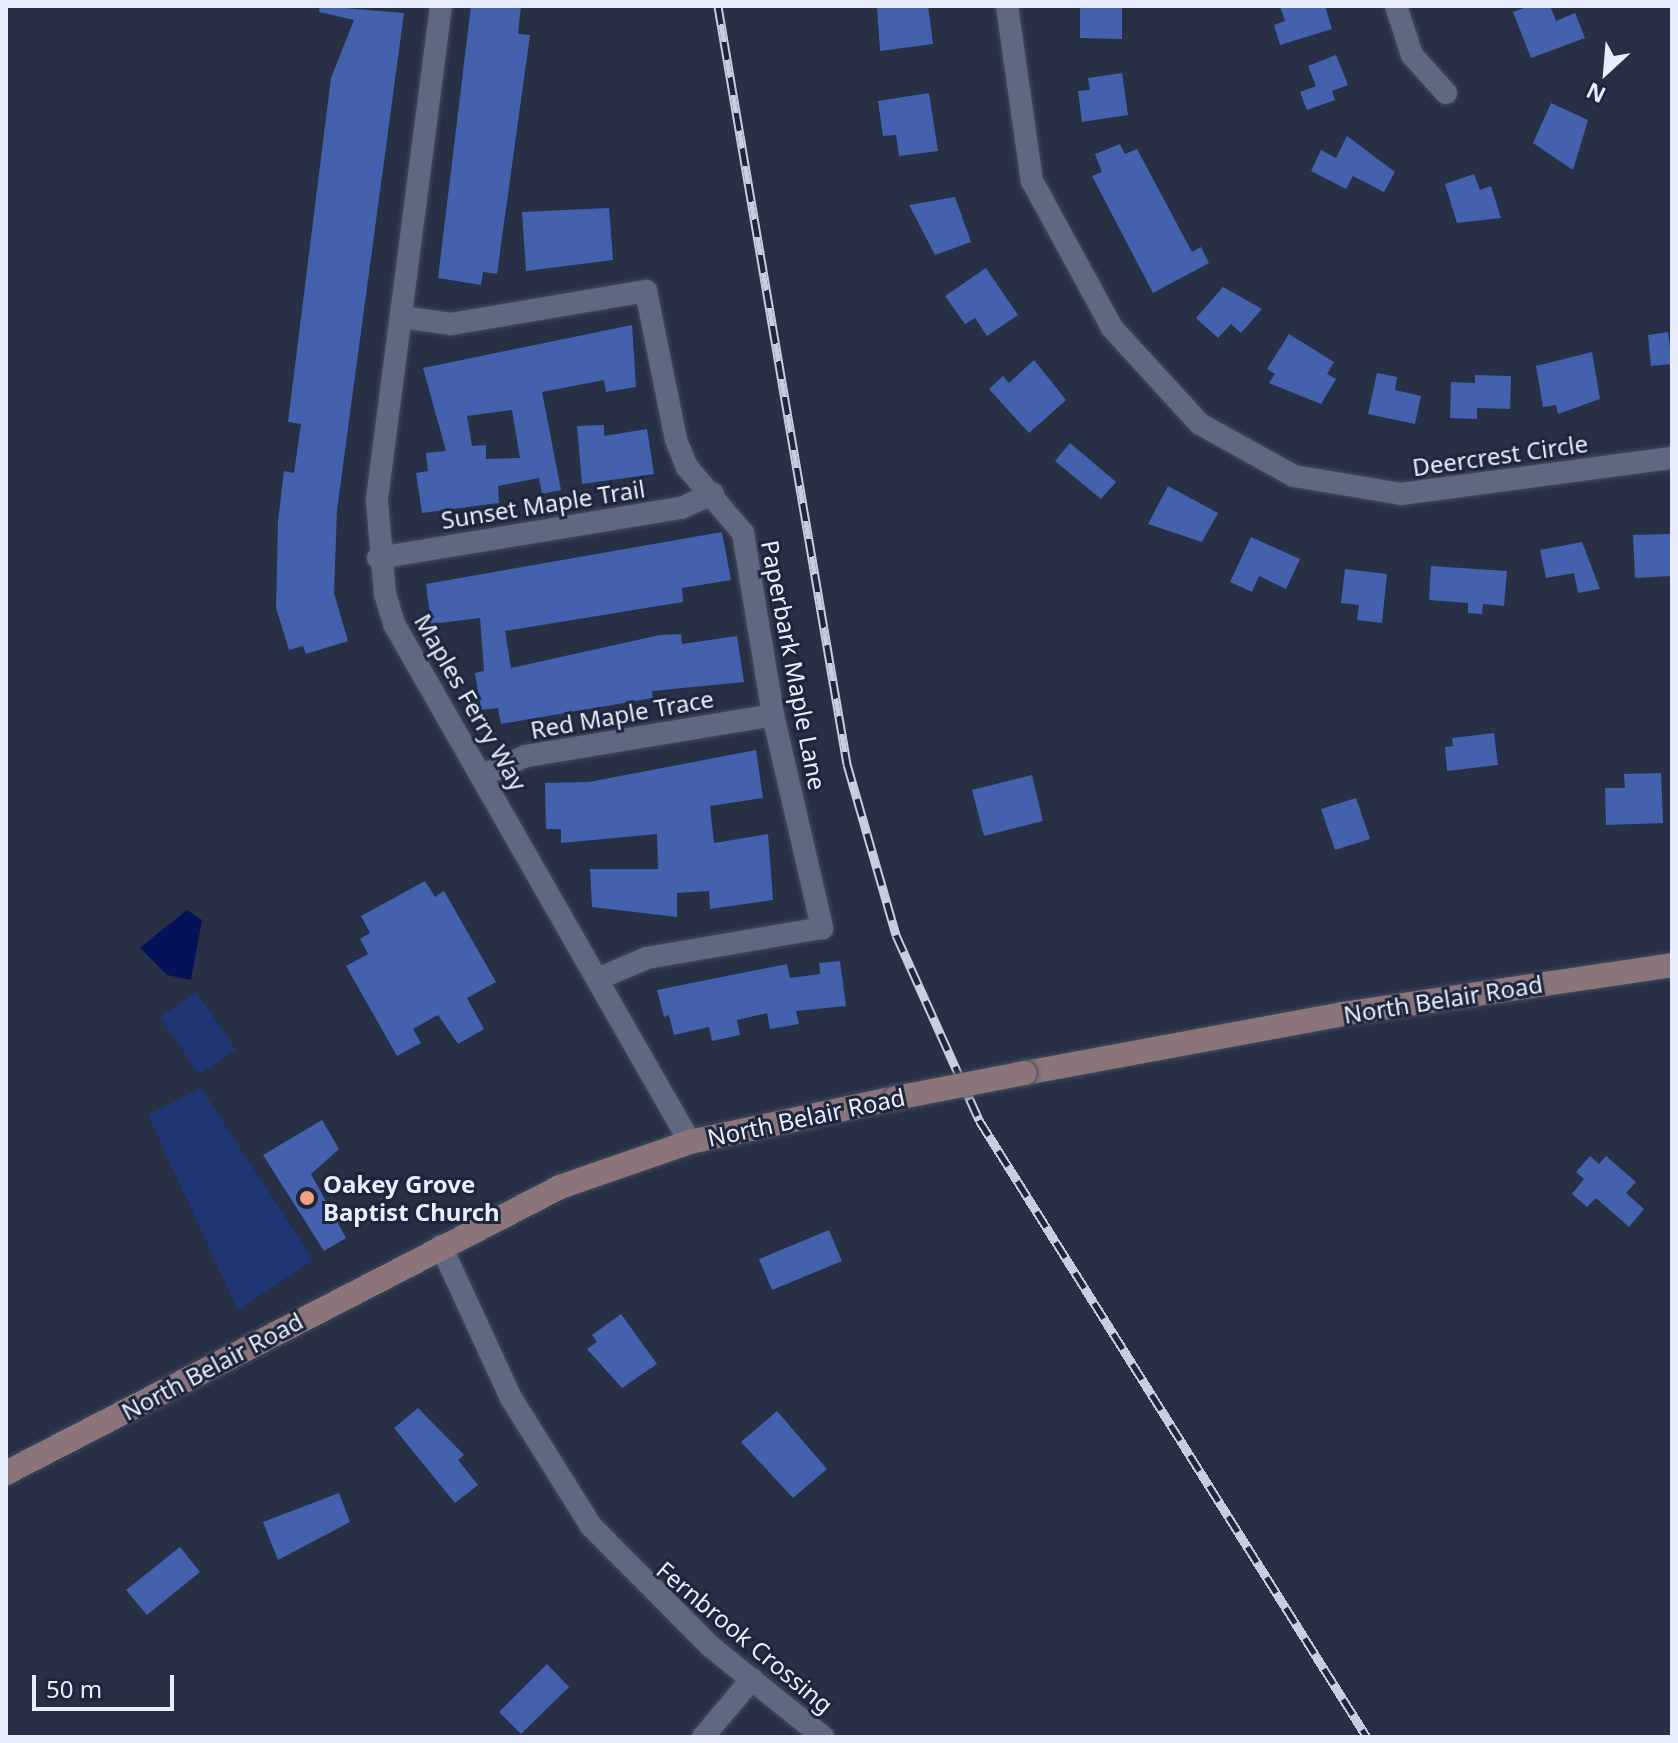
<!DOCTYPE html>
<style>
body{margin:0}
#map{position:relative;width:1678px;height:1743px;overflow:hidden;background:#273045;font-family:"Noto Sans",sans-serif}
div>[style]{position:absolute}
.green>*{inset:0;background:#1f3574}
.water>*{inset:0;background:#051158}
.building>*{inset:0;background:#4461ad}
.roads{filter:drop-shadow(0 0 2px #444b5d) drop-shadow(0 0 2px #444b5d)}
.street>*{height:22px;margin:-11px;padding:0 11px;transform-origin:11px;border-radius:11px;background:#5e6981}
.secondary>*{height:24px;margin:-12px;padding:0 12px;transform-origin:12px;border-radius:12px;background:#8c747b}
.rail>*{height:9px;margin-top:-4.5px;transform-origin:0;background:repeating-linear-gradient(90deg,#1d263a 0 18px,#c7cedd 0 36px);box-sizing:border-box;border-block:2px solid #c7cedd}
.bridges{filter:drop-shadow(0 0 2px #444b5d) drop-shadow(0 0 2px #444b5d)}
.secondary-bridge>*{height:24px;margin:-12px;padding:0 12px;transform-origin:12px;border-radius:12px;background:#8c747b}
.dots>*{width:22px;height:22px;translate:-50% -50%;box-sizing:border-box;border:4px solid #1d263a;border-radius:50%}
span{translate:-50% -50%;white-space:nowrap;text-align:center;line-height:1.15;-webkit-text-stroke:6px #1d263a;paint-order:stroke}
.street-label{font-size:24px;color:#e8eefc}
.poi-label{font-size:24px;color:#e8eefc;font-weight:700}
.left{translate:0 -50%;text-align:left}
.frame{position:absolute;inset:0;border:8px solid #e8eefc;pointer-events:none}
.north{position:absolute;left:1566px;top:32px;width:80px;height:80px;-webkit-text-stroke:6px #1d263a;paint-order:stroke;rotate:206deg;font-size:22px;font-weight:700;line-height:32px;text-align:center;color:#e8eefc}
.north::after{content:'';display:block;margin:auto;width:28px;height:36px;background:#e8eefc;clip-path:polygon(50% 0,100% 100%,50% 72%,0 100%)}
.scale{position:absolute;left:32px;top:1675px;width:142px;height:36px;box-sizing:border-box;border:4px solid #e8eefc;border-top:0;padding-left:10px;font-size:24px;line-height:28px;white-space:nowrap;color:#e8eefc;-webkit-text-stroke:6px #1d263a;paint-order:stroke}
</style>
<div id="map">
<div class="green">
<div style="clip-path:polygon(196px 992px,236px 1049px,199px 1075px,160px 1017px)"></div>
<div style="clip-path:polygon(201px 1088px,313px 1260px,238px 1310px,148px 1115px)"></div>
</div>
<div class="water">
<div style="clip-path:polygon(187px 910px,202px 920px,191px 980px,167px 975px,140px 948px)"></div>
</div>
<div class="building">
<div style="clip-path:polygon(320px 6px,404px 13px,337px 510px,334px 593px,348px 641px,306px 654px,303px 646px,289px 650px,276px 608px,278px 521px,284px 471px,294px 473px,301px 424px,288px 422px,331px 78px,354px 20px,319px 12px)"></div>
<div style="clip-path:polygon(471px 6px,521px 6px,518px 34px,530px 35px,497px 274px,483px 272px,481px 285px,438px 278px)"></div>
<div style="clip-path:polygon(877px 6px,928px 6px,933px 44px,880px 51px)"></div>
<div style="clip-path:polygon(1080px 6px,1122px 6px,1122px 39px,1080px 38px)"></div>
<div style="clip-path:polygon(1280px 6px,1325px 6px,1332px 29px,1280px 45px,1274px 25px,1285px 21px)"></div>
<div style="clip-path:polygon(1529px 6px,1550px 6px,1556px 21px,1575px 13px,1585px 38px,1531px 58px,1513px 12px)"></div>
<div style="clip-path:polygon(1336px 55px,1348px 85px,1332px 91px,1335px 100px,1307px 110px,1300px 92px,1316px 86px,1308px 66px)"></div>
<div style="clip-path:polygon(1122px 73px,1128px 115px,1082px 122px,1078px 91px,1090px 90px,1088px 78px)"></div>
<div style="clip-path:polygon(929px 93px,938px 151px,899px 156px,896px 135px,883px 136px,878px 101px)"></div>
<div style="clip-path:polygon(1551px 103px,1588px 120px,1573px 170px,1533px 143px)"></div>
<div style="clip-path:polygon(1347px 136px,1395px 172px,1384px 192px,1353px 176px,1346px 189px,1311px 171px,1321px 150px,1336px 158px)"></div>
<div style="clip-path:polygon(1120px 144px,1125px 154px,1137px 149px,1192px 252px,1201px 247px,1209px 263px,1153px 293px,1092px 176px,1102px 172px,1095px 154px)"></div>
<div style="clip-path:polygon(1474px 174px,1480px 190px,1491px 186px,1501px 218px,1457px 223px,1445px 184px)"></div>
<div style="clip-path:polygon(955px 197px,971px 242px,935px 255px,909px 205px)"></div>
<div style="clip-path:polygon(609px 208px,613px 260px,526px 271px,522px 212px)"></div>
<div style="clip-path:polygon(986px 268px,1018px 315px,987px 336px,975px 318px,965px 324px,945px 296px)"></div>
<div style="clip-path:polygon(1223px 287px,1262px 309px,1241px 333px,1231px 324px,1218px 338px,1196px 318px)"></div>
<div style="clip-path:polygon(evenodd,632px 325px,636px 387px,606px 392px,604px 380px,542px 392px,561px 490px,542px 494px,539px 478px,498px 486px,499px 503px,422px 513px,416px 473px,428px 471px,426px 453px,446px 451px,423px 368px,632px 325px,512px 410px,520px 458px,486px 459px,486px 445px,472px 446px,467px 416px,512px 410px)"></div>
<div style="clip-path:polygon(1668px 332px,1672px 364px,1651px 366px,1648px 335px)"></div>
<div style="clip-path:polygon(1289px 334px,1334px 362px,1327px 374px,1336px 379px,1321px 404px,1269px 383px,1275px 374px,1267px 369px)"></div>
<div style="clip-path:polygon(1592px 352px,1600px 399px,1558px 414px,1556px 405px,1543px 407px,1536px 366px)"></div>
<div style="clip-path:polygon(1034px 360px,1066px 400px,1029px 433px,989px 389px,1003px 376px,1009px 383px)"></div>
<div style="clip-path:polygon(1377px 373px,1397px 377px,1395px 390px,1421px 396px,1415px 424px,1368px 414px)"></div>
<div style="clip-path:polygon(1475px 375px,1511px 376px,1510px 409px,1477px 408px,1477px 419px,1450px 418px,1451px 382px,1475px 383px)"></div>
<div style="clip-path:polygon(604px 425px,604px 436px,647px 429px,654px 474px,582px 484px,577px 426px)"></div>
<div style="clip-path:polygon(1070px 443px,1116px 482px,1101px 499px,1055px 461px)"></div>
<div style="clip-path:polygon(1168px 486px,1218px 513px,1202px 542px,1148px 524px)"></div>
<div style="clip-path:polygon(722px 532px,731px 580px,682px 588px,683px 602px,505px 631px,511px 668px,660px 635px,681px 634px,682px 644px,737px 636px,744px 682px,652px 691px,653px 698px,501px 724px,498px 708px,481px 710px,475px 673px,484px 671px,480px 618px,431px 624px,426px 584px)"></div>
<div style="clip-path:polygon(1672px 534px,1672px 576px,1635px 578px,1633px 535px)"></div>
<div style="clip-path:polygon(1251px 537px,1300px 559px,1286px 589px,1259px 576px,1252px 592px,1230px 582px)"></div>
<div style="clip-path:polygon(1582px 542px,1600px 589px,1578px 593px,1574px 573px,1546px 578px,1540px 550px)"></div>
<div style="clip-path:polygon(1431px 566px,1507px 571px,1504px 606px,1483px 604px,1482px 614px,1468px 613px,1468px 603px,1429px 600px)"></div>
<div style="clip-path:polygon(1345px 569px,1387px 574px,1382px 623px,1357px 620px,1359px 605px,1341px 603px)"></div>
<div style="clip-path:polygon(1494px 733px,1498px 765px,1447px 771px,1445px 747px,1453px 746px,1452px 738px)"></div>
<div style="clip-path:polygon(756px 750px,763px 798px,710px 806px,714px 843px,768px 834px,773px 900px,710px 909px,709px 891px,677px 893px,677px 917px,592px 907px,590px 869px,658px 869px,657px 834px,561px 843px,561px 829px,546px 829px,545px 783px,589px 782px)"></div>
<div style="clip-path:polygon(1661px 773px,1663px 823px,1606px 825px,1605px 788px,1625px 788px,1624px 774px)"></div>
<div style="clip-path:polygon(1032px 775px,1043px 821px,984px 836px,972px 790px)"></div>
<div style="clip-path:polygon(1356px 798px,1370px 839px,1335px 850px,1321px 809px)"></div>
<div style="clip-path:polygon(425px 881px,435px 897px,444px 891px,496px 982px,467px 998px,484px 1029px,458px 1044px,438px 1015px,413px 1029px,421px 1043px,397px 1056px,346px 966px,368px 954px,360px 939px,370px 933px,361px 916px)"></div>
<div style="clip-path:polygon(840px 961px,846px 1006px,796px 1011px,799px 1024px,770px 1029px,767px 1013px,737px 1020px,740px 1035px,712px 1041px,709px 1027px,674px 1035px,669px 1015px,664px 1017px,657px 990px,787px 964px,790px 978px,820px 974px,819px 963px)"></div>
<div style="clip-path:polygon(322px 1120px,339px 1149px,311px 1174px,346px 1238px,324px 1251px,263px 1155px)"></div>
<div style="clip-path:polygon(1590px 1156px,1599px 1164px,1606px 1156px,1636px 1182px,1626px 1193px,1644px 1209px,1629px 1227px,1596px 1198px,1587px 1207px,1572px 1194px,1584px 1179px,1576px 1172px)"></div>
<div style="clip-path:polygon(829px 1230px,842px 1261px,772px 1290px,759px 1259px)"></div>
<div style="clip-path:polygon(621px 1314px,657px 1364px,622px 1388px,587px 1349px,597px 1342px,592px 1335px)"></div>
<div style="clip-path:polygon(418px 1408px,464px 1455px,458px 1460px,478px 1485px,455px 1503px,394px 1428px)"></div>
<div style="clip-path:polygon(777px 1411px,827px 1469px,793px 1498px,741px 1442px)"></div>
<div style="clip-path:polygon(339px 1493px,350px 1522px,278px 1560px,263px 1522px)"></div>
<div style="clip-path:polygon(180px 1547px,200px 1572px,147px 1615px,126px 1590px)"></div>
<div style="clip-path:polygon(547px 1664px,569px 1687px,521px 1734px,499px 1712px)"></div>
</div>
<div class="roads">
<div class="street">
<div style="left:441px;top:6px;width:499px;rotate:97.4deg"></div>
<div style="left:377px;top:501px;width:93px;rotate:85.1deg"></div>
<div style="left:385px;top:594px;width:31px;rotate:73deg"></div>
<div style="left:394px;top:624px;width:597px;rotate:60.26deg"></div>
<div style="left:1007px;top:6px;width:177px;rotate:81.9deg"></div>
<div style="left:1032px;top:181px;width:167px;rotate:61.4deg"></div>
<div style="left:1112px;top:328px;width:130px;rotate:47.5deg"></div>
<div style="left:1200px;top:424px;width:107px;rotate:29deg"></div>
<div style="left:1294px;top:476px;width:109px;rotate:9.5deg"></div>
<div style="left:1401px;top:494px;width:273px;rotate:-7.6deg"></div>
<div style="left:1396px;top:6px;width:52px;rotate:71.9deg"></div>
<div style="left:1412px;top:55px;width:51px;rotate:48.2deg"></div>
<div style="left:402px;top:317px;width:49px;rotate:8.1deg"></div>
<div style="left:451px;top:324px;width:198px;rotate:-9.6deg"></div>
<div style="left:646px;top:291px;width:152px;rotate:78.6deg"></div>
<div style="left:676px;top:440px;width:29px;rotate:68deg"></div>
<div style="left:687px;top:467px;width:87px;rotate:49.7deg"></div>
<div style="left:743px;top:533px;width:184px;rotate:80.6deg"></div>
<div style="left:773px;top:715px;width:219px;rotate:77deg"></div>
<div style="left:822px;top:928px;width:178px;rotate:170.3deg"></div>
<div style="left:647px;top:958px;width:49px;rotate:157.1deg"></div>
<div style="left:378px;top:558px;width:307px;rotate:-9.4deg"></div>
<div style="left:681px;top:508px;width:35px;rotate:-24deg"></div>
<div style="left:483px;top:775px;width:47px;rotate:-23.8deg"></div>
<div style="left:526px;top:756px;width:250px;rotate:-9.4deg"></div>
<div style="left:441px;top:1246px;width:167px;rotate:65.3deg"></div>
<div style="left:511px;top:1398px;width:151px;rotate:58deg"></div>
<div style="left:591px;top:1526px;width:169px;rotate:45.2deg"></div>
<div style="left:710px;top:1646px;width:145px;rotate:38.8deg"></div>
<div style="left:703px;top:1737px;width:76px;rotate:-49.8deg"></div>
</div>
<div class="secondary">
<div style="left:1025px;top:1073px;width:322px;rotate:-10.5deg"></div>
<div style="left:1342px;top:1014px;width:334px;rotate:-8.4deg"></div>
<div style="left:6px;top:1473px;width:623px;rotate:-27.3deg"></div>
<div style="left:560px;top:1187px;width:138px;rotate:-19.1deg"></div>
<div style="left:690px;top:1142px;width:211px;rotate:-12.1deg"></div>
</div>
</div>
<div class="rail">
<div style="left:718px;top:6px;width:769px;rotate:80.34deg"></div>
<div style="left:847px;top:764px;width:178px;rotate:74deg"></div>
<div style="left:896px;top:935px;width:203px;rotate:65.8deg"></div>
<div style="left:979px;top:1120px;width:729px;rotate:57.84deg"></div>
</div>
<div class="bridges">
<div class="secondary-bridge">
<div style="left:896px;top:1098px;width:131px;rotate:-11deg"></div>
</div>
</div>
<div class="dots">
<div style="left:307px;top:1198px;background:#f39f84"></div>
</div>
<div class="street-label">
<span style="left:1500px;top:455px;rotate:-8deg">Deercrest Circle</span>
<span style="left:543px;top:504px;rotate:-9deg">Sunset Maple Trail</span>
<span style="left:794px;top:665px;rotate:79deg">Paperbark Maple Lane</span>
<span style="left:471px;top:702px;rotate:60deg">Maples Ferry Way</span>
<span style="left:622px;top:714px;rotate:-10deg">Red Maple Trace</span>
<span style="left:1443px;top:999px;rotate:-9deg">North Belair Road</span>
<span style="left:806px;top:1117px;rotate:-12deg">North Belair Road</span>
<span style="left:212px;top:1366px;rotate:-28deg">North Belair Road</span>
<span style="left:745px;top:1637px;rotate:40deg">Fernbrook Crossing</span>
</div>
<div class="poi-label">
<span class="left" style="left:323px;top:1198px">Oakey Grove<br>Baptist Church</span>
</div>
<div class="frame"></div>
<div class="north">N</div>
<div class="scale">50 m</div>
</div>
